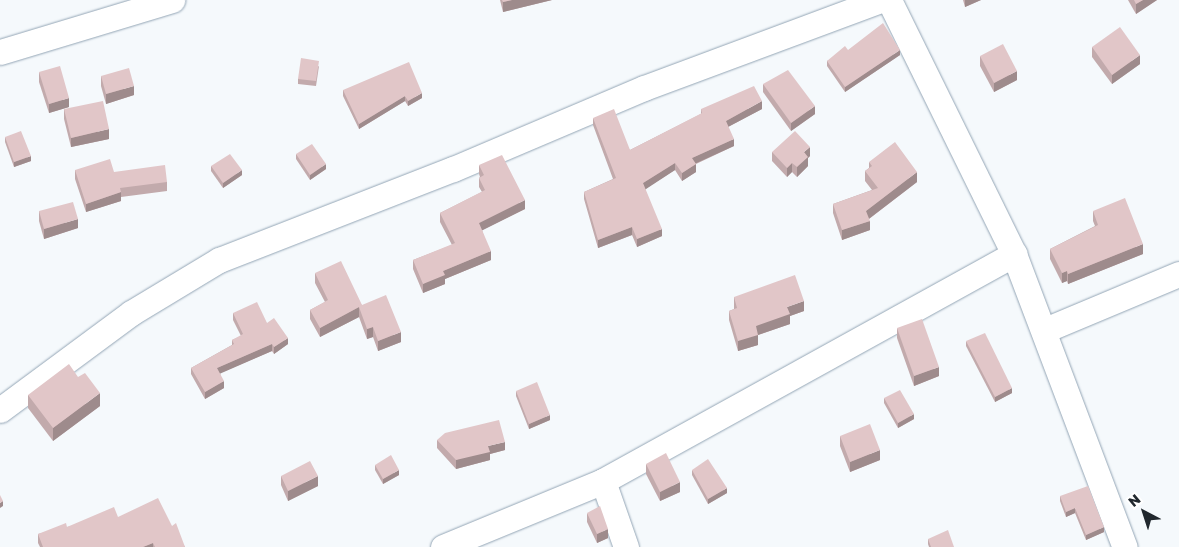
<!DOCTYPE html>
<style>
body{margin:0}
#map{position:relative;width:1179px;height:547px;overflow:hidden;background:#f5f9fc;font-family:"Golos Text",sans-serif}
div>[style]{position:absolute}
.roads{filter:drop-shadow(0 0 1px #93a5b5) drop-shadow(0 0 1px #93a5b5)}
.street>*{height:25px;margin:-12.5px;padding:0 12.5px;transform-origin:12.5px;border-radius:12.5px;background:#fff}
.wall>*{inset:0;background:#c2aaac}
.shaded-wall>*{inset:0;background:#9e8b8c}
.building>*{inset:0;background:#e1c6c8}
span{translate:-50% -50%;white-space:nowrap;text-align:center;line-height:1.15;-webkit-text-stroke:4.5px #fff;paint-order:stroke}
.north{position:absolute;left:1119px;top:487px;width:50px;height:50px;-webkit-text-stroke:4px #fff;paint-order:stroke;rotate:320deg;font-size:14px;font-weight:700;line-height:20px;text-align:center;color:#21282e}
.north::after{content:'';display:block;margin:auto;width:18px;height:22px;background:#21282e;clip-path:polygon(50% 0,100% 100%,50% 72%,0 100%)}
</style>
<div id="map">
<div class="roads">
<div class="street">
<div style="left:889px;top:0;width:283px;rotate:63.8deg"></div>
<div style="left:1014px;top:254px;width:313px;rotate:69.3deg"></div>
<div style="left:0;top:52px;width:180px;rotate:-16.8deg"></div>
<div style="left:1045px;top:330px;width:145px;rotate:-22.7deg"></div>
<div style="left:0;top:410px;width:163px;rotate:-36.5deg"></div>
<div style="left:131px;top:313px;width:103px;rotate:-31.1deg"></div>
<div style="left:219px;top:260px;width:251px;rotate:-21.3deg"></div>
<div style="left:453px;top:169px;width:207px;rotate:-23deg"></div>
<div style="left:644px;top:88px;width:252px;rotate:-20.4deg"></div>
<div style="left:603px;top:481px;width:70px;rotate:70.8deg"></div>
<div style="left:443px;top:547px;width:173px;rotate:-22.4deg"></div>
<div style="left:603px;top:481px;width:470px;rotate:-28.9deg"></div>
</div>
</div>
<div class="wall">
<div style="clip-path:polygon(500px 0,552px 0,503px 12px)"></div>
<div style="clip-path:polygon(963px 0,981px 0,965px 7px)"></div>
<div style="clip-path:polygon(1128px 0,1157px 0,1136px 14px)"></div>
<div style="clip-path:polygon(1092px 47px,1140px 64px,1112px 84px,1092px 57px)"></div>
<div style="clip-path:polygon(848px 50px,900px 55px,845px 92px,827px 66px,827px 61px)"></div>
<div style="clip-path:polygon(980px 56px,1017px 80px,994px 92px,980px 66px)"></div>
<div style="clip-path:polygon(319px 66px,316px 86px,298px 84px,298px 79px)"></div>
<div style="clip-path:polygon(39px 72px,69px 107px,49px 113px,39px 82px)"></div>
<div style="clip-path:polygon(101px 76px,134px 95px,106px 104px,101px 86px)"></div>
<div style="clip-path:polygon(763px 84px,815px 114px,791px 131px,763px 92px)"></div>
<div style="clip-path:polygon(343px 90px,422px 98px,408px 106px,405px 101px,359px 129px,343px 96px)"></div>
<div style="clip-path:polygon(64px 109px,109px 139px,71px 147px,64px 119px)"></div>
<div style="clip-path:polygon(701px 109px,762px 109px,728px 127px,734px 146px,696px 164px,696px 172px,682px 181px,675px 170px,645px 189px,662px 236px,637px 247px,632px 235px,598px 248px,584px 199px,584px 192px,613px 179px,593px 125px,593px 118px,630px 150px,701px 114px)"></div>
<div style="clip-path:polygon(5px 137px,31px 161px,14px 167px,5px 142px)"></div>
<div style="clip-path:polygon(772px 152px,810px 156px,808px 158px,808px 166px,797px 177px,792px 172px,787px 177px,772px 161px)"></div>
<div style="clip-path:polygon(296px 154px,326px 169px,310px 180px,296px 159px)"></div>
<div style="clip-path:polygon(869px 162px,917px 182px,869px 219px,870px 230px,842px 240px,833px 213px,833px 204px,872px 190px,865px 181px,865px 171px,869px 168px)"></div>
<div style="clip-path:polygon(479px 165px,525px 209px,482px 230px,491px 260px,445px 279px,445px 284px,423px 293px,413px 269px,413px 260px,452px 245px,440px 222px,440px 213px,482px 192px,479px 187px,479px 178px,480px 177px,479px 174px)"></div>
<div style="clip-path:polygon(211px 166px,242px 175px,223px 188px,211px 171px)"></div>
<div style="clip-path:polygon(75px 170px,114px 172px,167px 182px,167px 191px,121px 197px,121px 201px,86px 212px,75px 179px)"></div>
<div style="clip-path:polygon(39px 211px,78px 228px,44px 239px,39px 221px)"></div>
<div style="clip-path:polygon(1093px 211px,1143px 254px,1068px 284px,1067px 281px,1062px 283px,1050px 259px,1050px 249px,1095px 226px,1093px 221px)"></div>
<div style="clip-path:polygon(315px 273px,362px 305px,401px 342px,378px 351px,373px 337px,367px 339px,359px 317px,320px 337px,310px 319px,310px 310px,325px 302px,315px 283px)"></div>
<div style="clip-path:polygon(734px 297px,804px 311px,790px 316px,790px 324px,758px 335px,758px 345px,738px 351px,729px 320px,729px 311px,734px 309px)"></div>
<div style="clip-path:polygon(233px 313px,267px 323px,288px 344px,274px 354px,272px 351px,220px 373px,224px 388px,205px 399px,191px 374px,191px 368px,232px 345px,232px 340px,241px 336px,233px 320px)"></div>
<div style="clip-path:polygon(897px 328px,939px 376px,914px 386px,897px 338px)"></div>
<div style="clip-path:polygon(966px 341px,1012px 393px,995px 402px,966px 346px)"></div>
<div style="clip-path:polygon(516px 391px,550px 420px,529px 429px,516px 396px)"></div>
<div style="clip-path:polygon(28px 395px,100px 406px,53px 441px,28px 408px)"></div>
<div style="clip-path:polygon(884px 398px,914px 419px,898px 428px,884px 403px)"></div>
<div style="clip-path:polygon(840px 436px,880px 460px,850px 472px,840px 446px)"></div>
<div style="clip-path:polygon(437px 440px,505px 450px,490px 454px,490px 460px,456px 469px,437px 448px)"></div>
<div style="clip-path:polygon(646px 464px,680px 492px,660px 501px,646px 474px)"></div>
<div style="clip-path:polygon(375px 465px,399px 475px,383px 484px,375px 470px)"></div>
<div style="clip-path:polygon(692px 470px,727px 493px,708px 504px,692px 475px)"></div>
<div style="clip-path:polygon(281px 476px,318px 486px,288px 501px,281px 485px)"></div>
<div style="clip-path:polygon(1060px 496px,1104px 532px,1086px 540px,1075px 513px,1066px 517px,1060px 501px)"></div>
<div style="clip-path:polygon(587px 513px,608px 538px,597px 543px,587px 522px)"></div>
<div style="clip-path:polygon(118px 517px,172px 526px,185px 547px,40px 547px,38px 543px,38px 534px,67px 527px)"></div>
<div style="clip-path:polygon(928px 539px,954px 547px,929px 547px,928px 544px)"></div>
</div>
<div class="shaded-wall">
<div style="clip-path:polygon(512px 0,552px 0,503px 12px,503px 2px)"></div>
<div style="clip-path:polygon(965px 0,981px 0,965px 7px)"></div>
<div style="clip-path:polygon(1143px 0,1157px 0,1136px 14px,1136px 4px)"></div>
<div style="clip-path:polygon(900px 50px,900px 55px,845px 92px,845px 87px)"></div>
<div style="clip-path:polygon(1140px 55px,1140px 64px,1112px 84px,1112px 75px)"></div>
<div style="clip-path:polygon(1017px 71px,1017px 80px,994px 92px,994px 83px)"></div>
<div style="clip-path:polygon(134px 86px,134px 95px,106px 104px,106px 94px)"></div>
<div style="clip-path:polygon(422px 93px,422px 98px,408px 106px,408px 101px)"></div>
<div style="clip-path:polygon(405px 96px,405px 101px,359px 129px,359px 124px)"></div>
<div style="clip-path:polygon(69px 98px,69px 107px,49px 113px,49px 104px)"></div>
<div style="clip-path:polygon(762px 101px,762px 109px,726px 128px,726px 121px)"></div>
<div style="clip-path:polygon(815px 106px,815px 114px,791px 131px,791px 123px)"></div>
<div style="clip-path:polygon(109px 129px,109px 139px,71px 147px,71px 138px)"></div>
<div style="clip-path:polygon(734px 139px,734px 146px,692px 165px,692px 158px)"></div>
<div style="clip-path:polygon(810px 147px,810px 156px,808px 158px,808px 166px,797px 177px,797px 167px,804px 152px)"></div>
<div style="clip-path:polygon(31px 156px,31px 161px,14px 167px,14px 162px)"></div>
<div style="clip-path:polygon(675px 163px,675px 170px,643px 191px,643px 183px)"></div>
<div style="clip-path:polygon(792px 163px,792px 172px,787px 177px,787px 168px)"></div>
<div style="clip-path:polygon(326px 164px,326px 169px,310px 180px,310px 175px)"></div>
<div style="clip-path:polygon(696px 164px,696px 172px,682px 181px,682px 173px)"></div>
<div style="clip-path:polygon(242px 170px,242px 175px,223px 188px,223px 183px)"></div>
<div style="clip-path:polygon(917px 172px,917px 182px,866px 221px,866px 211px)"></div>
<div style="clip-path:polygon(121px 192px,121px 201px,86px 212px,86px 204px)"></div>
<div style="clip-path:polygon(525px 200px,525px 209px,479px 232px,479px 223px)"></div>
<div style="clip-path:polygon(78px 219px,78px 228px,44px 239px,44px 229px)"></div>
<div style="clip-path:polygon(870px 221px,870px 230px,842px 240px,842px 230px)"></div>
<div style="clip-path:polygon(632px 227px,632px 235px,598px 248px,598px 240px)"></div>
<div style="clip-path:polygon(662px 229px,662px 236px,637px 247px,637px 239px)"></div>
<div style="clip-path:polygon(1143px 244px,1143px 254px,1068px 284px,1068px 274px)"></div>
<div style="clip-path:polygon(491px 251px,491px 260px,445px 279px,445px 284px,423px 293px,423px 284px,443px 271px)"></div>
<div style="clip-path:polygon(1067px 271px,1067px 281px,1062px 283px,1062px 273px)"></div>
<div style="clip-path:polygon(804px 301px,804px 311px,790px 316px,790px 324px,758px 335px,758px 345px,738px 351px,738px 341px,756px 326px,787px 307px)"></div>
<div style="clip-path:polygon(359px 307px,359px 317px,320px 337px,320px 328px)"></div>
<div style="clip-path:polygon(373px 327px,373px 337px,367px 339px,367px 329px)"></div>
<div style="clip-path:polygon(401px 332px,401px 342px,378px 351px,378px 341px)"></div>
<div style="clip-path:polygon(288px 338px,288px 344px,274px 354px,274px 347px)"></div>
<div style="clip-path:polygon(272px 344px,272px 351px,217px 375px,217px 368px)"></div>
<div style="clip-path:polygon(939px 367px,939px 376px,914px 386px,914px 376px)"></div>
<div style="clip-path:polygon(224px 381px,224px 388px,205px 399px,205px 392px)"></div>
<div style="clip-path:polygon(1012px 388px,1012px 393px,995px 402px,995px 397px)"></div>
<div style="clip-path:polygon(100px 393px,100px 406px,53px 441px,53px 428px)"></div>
<div style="clip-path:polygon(914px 414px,914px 419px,898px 428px,898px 423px)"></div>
<div style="clip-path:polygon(550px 415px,550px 420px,529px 429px,529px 424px)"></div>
<div style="clip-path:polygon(505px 442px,505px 450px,490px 454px,490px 460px,456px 469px,456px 460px,488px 446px)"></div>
<div style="clip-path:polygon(880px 450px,880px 460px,850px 472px,850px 462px)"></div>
<div style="clip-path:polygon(399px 470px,399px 475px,383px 484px,383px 479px)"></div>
<div style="clip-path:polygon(318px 476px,318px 486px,288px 501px,288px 491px)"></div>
<div style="clip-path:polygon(680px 482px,680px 492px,660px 501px,660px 492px)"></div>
<div style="clip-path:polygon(727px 488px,727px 493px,708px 504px,708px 499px)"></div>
<div style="clip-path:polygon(3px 501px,3px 506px,0 508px,0 503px)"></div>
<div style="clip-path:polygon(1075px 508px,1075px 513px,1066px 517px,1066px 512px)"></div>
<div style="clip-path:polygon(1104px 527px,1104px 532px,1086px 540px,1086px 535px)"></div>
<div style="clip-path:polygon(608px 529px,608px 538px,597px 543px,597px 534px)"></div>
<div style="clip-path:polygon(153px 543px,153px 547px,143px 547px)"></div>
</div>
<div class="building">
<div style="clip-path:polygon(502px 0,512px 0,503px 2px)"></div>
<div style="clip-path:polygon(1134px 0,1143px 0,1136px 4px)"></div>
<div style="clip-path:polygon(883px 23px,900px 50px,845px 87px,827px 61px,845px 46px,848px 50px)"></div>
<div style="clip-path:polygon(1120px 27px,1140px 55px,1112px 75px,1092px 47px)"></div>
<div style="clip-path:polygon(1003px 44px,1017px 71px,994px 83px,980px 56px)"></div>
<div style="clip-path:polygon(301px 58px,319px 61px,316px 81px,298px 79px)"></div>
<div style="clip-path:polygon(409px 62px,422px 93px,408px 101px,405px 96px,359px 124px,343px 90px)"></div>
<div style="clip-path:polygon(60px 66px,69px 98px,49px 104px,39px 72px)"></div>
<div style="clip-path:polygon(129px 68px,134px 86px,106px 94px,101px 76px)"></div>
<div style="clip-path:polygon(788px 70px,815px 106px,791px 123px,763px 84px)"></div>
<div style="clip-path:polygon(754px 86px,762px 101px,726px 121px,734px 139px,692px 158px,696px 164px,682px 173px,675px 163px,643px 183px,662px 229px,637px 239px,632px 227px,598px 240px,584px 192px,616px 178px,593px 118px,614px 109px,630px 150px,702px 113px,701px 109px)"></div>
<div style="clip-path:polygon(103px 101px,109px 129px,71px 138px,64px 109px)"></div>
<div style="clip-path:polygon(21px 131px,31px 156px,14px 162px,5px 137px)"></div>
<div style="clip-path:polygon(795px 131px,810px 147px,804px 152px,808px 157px,797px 167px,792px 163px,787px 168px,772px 152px)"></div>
<div style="clip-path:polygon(895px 142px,917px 172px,866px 211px,870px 221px,842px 230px,833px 204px,878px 188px,865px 171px,872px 166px,869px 162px)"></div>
<div style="clip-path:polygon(312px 144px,326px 164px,310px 175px,296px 154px)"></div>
<div style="clip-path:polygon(230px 154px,242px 170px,223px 183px,211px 166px)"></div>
<div style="clip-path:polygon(502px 155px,525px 200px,479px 223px,491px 251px,443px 271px,445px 275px,423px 284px,413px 260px,455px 243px,440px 213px,485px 190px,479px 178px,484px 175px,479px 165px)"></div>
<div style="clip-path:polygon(110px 159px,114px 172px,165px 165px,167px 182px,120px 188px,121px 192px,86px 204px,75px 170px)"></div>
<div style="clip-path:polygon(1125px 198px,1143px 244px,1068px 274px,1067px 271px,1062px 273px,1050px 249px,1098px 225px,1093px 211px)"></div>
<div style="clip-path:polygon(73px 202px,78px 219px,44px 229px,39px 211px)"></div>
<div style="clip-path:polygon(341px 261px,362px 305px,386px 295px,401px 332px,378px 341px,373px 327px,367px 329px,359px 307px,320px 328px,310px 310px,328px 300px,315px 273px)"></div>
<div style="clip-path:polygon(795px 275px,804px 301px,787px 307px,790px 314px,756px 326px,758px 335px,738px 341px,729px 311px,737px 308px,734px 297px)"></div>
<div style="clip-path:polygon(257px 302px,267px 323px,274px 318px,288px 338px,274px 347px,272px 344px,217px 368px,224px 381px,205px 392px,191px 368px,234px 344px,232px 340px,243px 334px,233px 313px)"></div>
<div style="clip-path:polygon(922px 319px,939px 367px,914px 376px,897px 328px)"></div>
<div style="clip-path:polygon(985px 333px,1012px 388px,995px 397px,966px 341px)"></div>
<div style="clip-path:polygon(69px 364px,78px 377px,85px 373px,100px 393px,53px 428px,28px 395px)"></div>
<div style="clip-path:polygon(537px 382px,550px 415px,529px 424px,516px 391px)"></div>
<div style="clip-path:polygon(900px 390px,914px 414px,898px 423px,884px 398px)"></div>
<div style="clip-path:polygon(499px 420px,505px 442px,488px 446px,490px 452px,456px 460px,437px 440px,445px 433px)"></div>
<div style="clip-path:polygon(870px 424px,880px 450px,850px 462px,840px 436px)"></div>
<div style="clip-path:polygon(666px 453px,680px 482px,660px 492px,646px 464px)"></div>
<div style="clip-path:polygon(391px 455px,399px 470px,383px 479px,375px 465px)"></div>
<div style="clip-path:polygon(708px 459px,727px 488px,708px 499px,692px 470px)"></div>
<div style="clip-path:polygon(310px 461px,318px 476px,288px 491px,281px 476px)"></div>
<div style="clip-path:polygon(1088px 486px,1104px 527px,1086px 535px,1075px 508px,1066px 512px,1060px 496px)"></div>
<div style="clip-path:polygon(0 495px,3px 501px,0 503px)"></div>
<div style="clip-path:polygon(158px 498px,172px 526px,176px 523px,185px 547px,155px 547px,153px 543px,143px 547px,43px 547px,38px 534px,66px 523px,67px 527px,114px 507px,118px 517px)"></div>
<div style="clip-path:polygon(600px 506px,608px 529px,597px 534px,587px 513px)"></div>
<div style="clip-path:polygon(948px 530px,954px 547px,931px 547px,928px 539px)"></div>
</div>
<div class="north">N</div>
</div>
